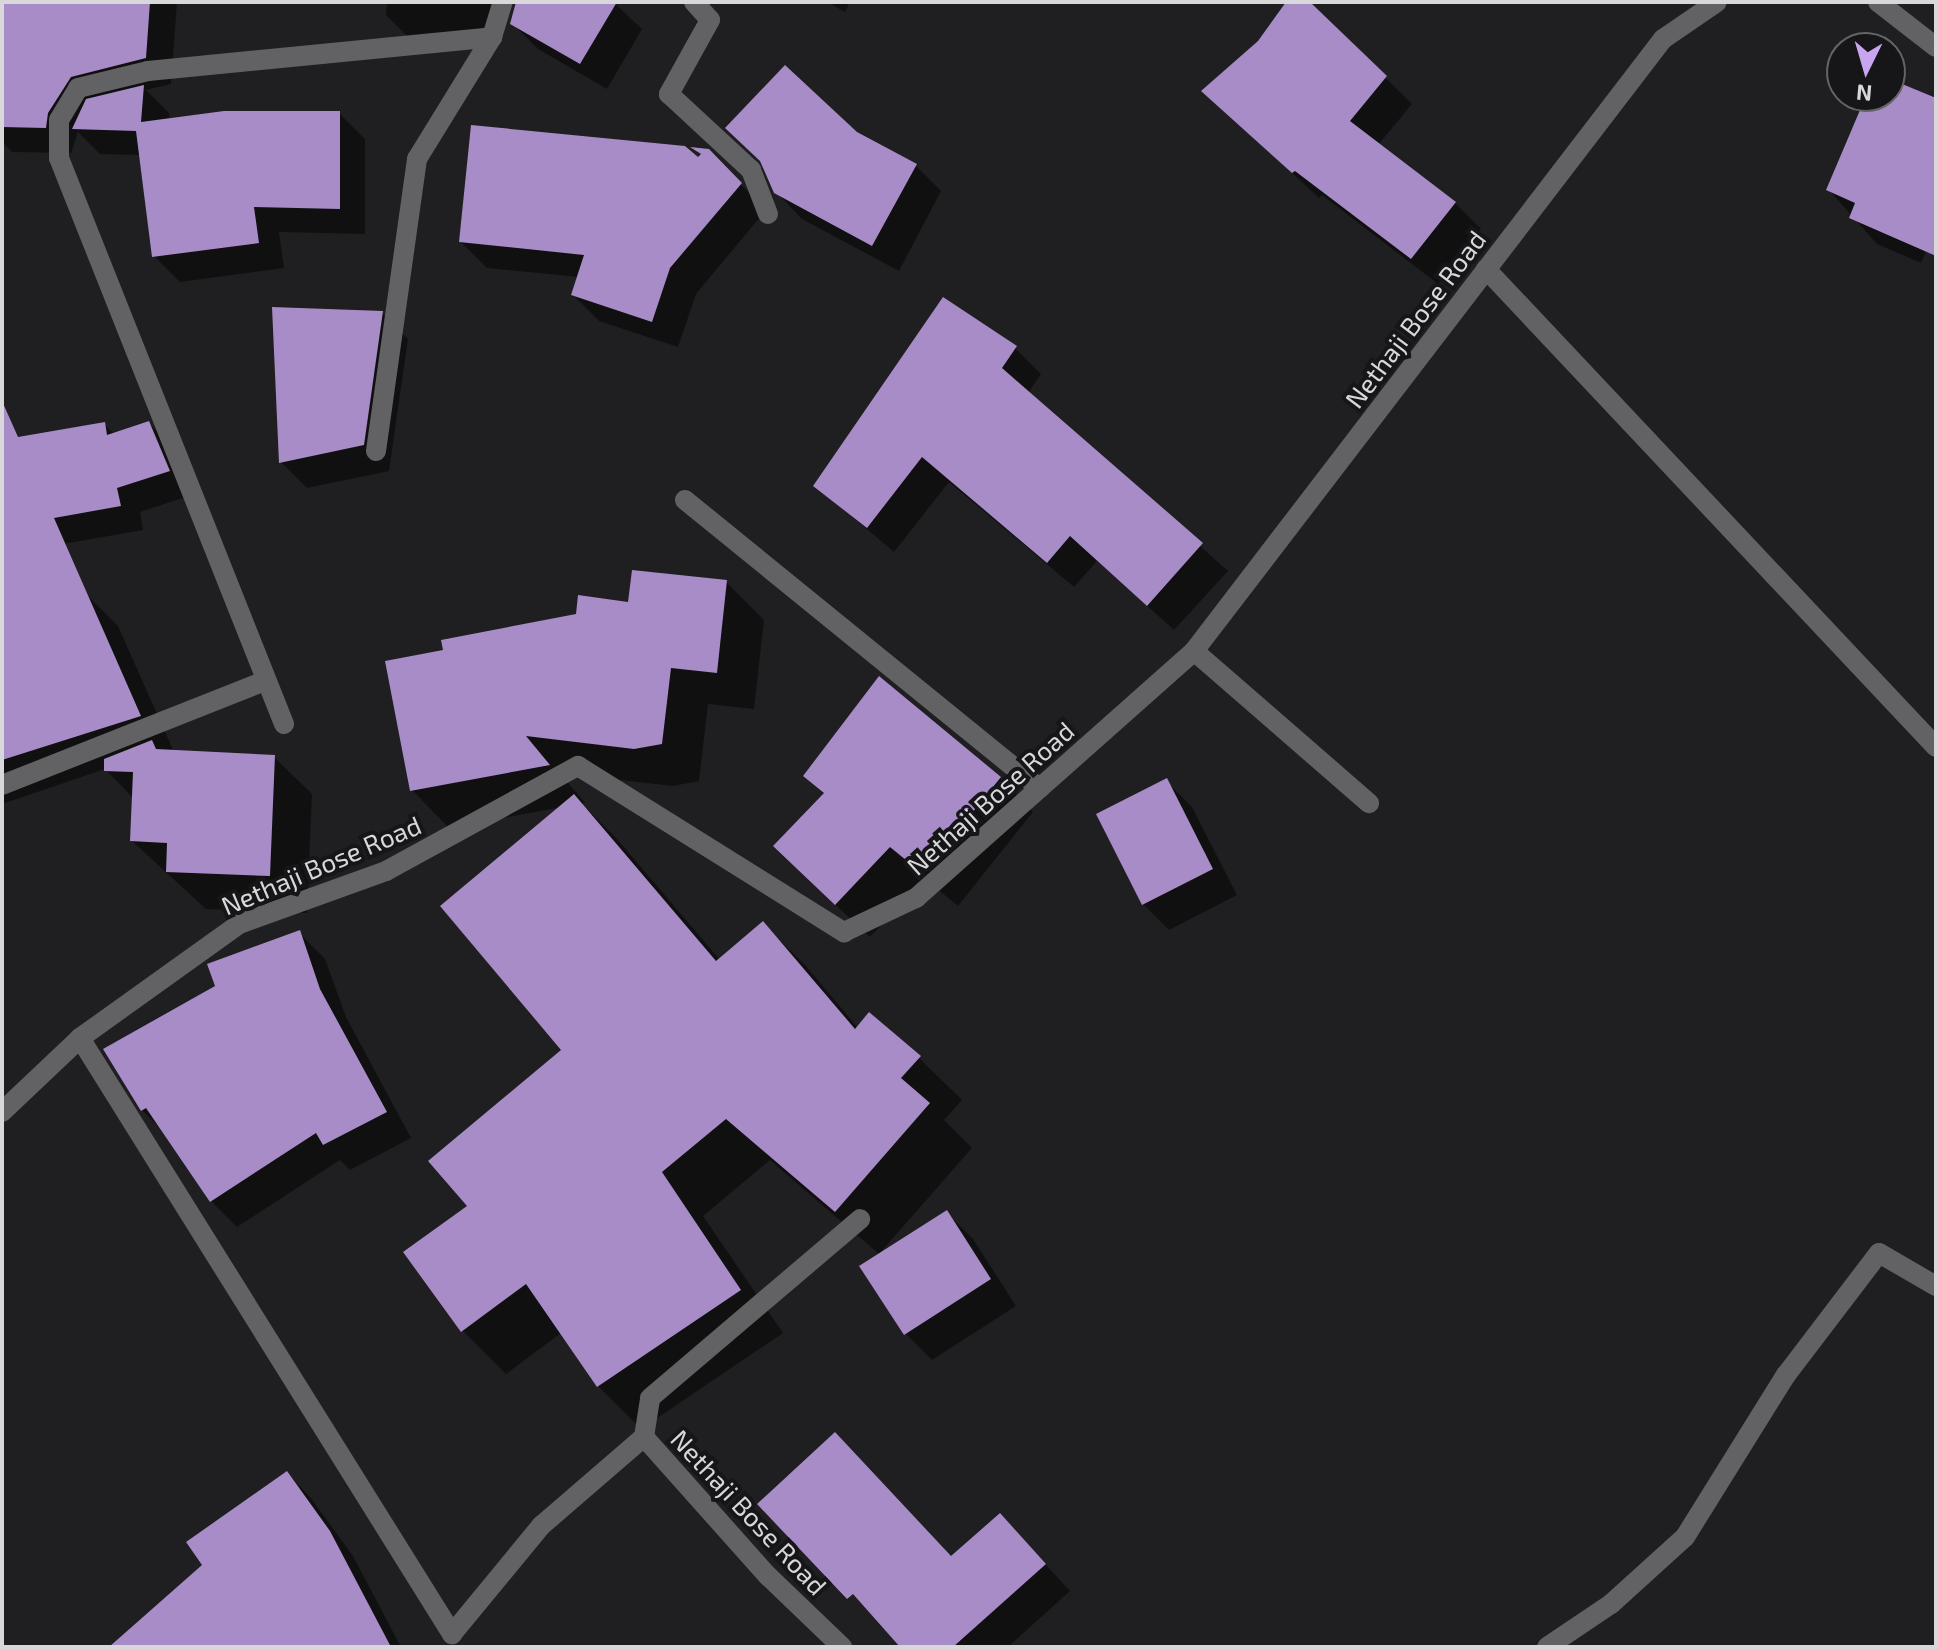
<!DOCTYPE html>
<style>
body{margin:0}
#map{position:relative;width:1938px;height:1649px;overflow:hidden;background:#1f1e21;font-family:"Exo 2",sans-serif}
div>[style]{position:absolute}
.shadow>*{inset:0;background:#0007}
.building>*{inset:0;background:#a78cc7}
.lane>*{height:20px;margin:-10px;padding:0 10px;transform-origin:10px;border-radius:10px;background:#626163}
.street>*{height:20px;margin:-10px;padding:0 10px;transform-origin:10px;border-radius:10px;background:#626163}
span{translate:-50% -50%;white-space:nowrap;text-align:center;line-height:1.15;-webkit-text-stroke:8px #161518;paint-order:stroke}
.street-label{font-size:26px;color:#d8d8da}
.frame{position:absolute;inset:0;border:4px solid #d8d8da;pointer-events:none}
.north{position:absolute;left:1826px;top:32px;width:80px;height:80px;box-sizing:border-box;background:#161518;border:2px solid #646366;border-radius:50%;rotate:185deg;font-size:22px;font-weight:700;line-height:32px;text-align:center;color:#d8d8da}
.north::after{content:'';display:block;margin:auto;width:28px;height:36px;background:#c7a6ef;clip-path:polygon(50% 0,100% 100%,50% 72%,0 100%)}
</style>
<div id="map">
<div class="shadow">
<div style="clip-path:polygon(2px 2px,177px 2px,171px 84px,146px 90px,169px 113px,169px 120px,339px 113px,365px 139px,365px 234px,279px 232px,284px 268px,180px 282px,154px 256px,141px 155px,100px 154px,78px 132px,71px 153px,12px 152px,2px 142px)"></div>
<div style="clip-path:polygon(387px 2px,493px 2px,488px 49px,412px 41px,386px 15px)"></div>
<div style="clip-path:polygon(520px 2px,613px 2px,642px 29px,607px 89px,538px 49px,512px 23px)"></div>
<div style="clip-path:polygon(827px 2px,850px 2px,845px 12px)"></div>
<div style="clip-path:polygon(1289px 2px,1308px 2px,1412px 104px,1378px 145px,1455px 203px,1481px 229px,1438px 284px,1322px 195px,1319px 198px,1204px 91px,1260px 42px)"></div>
<div style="clip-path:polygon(1890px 81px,1936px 100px,1936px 228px,1921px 263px,1877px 244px,1829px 190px,1868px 96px,1890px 96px)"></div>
<div style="clip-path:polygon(856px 133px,915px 165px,941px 191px,899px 271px,802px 219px,776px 192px)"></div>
<div style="clip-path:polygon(695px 149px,708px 151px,766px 210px,696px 294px,678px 347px,599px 321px,573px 295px,579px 277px,487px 268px,461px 242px,698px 160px,702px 156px)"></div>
<div style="clip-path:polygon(382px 313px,408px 339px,389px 471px,307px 488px,281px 462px)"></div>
<div style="clip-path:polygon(1015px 348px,1041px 374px,1028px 393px,1228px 571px,1174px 630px,1097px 561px,1074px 587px,949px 482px,894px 552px,816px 486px)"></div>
<div style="clip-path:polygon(149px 423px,173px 447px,192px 495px,140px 512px,143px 530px,17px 552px,2px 536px,2px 442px,104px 424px,115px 435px)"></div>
<div style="clip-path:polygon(726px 582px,764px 620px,754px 709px,708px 704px,699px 781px,673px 786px,560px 773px,585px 803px,581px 803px,617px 839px,720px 960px,763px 924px,806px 966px,858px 1028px,919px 1058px,962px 1100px,944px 1120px,972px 1148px,879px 1254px,770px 1160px,703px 1216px,783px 1333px,641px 1429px,598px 1386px,561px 1333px,506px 1374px,463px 1331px,406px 1252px,470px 1207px,564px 1050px,562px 807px,449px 828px,412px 790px,445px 651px)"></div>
<div style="clip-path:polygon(85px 593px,118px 626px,174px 752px,274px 757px,312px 794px,307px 913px,206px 909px,132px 841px,134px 799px,105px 769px,2px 804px,2px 621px)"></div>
<div style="clip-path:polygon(806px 775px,1000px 778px,1033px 812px,958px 906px,925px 879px,870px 937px,809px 880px,825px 795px)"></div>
<div style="clip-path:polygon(1166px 781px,1192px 807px,1237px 895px,1169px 930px,1143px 904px)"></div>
<div style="clip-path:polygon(299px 933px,325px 959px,346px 1017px,411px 1138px,350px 1170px,340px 1160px,237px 1227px,211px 1201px,166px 1134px,142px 1110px,217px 987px)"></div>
<div style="clip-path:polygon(947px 1213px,973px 1239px,1016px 1306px,932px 1360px,906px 1334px)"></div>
<div style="clip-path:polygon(287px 1473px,310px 1497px,353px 1556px,401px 1647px,112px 1647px,205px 1565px)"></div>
<div style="clip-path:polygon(1025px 1542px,1070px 1591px,1008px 1647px,903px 1647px,952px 1558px)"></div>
</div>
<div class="building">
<div style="clip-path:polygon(2px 2px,150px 2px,146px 58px,71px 77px,48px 113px,46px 128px,2px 127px)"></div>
<div style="clip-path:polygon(516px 2px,617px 2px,580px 64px,510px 24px)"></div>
<div style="clip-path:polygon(1286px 2px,1310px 2px,1387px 76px,1350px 121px,1456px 202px,1411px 259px,1295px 171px,1292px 173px,1201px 91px,1258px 41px)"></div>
<div style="clip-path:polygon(785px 65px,857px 132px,917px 164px,872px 246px,774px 193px,760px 161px,725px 128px)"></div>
<div style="clip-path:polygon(1890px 79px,1936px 98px,1936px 256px,1849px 218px,1855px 203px,1826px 190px,1866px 96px,1890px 96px)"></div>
<div style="clip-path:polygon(144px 85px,141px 122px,224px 111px,340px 111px,340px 209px,254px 207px,259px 243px,152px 257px,136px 131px,72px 129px,86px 99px)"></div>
<div style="clip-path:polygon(471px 125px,685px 146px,698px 157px,701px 154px,690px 147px,709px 149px,742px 183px,670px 268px,652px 322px,571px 295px,584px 255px,459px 242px)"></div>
<div style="clip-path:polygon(943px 297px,1017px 346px,1002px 368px,1203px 543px,1147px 606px,1070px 536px,1047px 563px,922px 457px,867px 528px,813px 486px)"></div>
<div style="clip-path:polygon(272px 307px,383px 311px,364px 445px,279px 463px)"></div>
<div style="clip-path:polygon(2px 401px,18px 437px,105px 422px,107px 435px,149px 421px,170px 471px,117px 488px,121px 506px,54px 518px,141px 716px,2px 760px)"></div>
<div style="clip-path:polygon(632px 570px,727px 580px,717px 673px,671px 668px,662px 744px,634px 749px,526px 736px,550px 765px,410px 791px,385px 661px,443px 650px,441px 640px,576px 614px,578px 595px,628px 602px)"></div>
<div style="clip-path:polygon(879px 676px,1001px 777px,923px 874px,890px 847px,835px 905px,773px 846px,824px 793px,803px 776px)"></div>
<div style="clip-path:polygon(152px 740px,156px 749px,275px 755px,270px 876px,166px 872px,167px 843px,130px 841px,133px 772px,104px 771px,104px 759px)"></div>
<div style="clip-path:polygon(1167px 778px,1213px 869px,1142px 905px,1096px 814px)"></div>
<div style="clip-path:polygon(574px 794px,716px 961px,763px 921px,855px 1029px,869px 1012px,921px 1056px,901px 1078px,930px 1103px,835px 1212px,726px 1119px,662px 1172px,741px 1290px,597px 1387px,526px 1284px,461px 1332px,403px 1252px,467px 1206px,428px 1161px,561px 1050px,440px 906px)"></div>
<div style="clip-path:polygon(300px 930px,320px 989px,387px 1112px,323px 1145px,316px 1133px,210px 1202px,146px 1108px,141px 1111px,103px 1049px,215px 986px,207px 964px)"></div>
<div style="clip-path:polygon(947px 1210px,991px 1279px,904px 1335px,859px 1266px)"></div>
<div style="clip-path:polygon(835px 1432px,951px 1556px,1000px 1513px,1046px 1564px,953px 1647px,900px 1647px,853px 1594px,847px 1599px,757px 1504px)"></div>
<div style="clip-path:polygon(287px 1471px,330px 1531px,391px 1647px,109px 1647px,202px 1565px,186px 1542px)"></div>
</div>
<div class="lane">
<div style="left:1878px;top:2px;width:73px;rotate:37.8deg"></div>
</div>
<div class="street">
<div style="left:694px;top:2px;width:24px;rotate:48deg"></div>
<div style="left:710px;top:20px;width:85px;rotate:119deg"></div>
<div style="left:669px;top:94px;width:112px;rotate:42.8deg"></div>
<div style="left:751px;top:170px;width:47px;rotate:68.9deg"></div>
<div style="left:1486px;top:269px;width:656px;rotate:46.73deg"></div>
<div style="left:376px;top:451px;width:295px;rotate:-82deg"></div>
<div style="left:417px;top:159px;width:143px;rotate:-58.4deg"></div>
<div style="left:492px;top:37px;width:37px;rotate:-73deg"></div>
<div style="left:685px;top:500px;width:457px;rotate:39.1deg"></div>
<div style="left:1194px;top:651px;width:232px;rotate:41deg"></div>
<div style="left:284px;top:724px;width:609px;rotate:-111.68deg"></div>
<div style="left:59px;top:158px;width:38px;rotate:-90deg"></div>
<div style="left:59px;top:120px;width:37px;rotate:-59deg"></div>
<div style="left:78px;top:88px;width:72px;rotate:-13.7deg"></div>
<div style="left:148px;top:71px;width:346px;rotate:-5.6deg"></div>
<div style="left:2px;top:785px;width:283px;rotate:-21.6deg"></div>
<div style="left:80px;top:1038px;width:703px;rotate:58.03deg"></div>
<div style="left:452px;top:1634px;width:141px;rotate:-50.5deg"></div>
<div style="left:542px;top:1525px;width:135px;rotate:-40.8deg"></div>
<div style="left:644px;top:1437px;width:186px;rotate:48.3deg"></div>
<div style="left:768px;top:1576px;width:103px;rotate:43.8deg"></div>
<div style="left:2px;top:1112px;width:108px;rotate:-43.5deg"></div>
<div style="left:80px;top:1038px;width:196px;rotate:-35.6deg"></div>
<div style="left:239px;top:924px;width:156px;rotate:-19.8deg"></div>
<div style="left:386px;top:871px;width:219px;rotate:-28.7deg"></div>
<div style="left:578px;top:766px;width:314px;rotate:32deg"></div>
<div style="left:844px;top:932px;width:80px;rotate:-25.3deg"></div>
<div style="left:916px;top:898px;width:372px;rotate:-41.6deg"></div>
<div style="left:1194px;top:651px;width:771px;rotate:-52.54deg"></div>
<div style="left:1663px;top:39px;width:65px;rotate:-34.4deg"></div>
<div style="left:644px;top:1437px;width:39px;rotate:-81deg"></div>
<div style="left:650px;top:1398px;width:276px;rotate:-40.4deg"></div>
<div style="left:1547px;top:1647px;width:77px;rotate:-33.9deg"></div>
<div style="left:1611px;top:1604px;width:100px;rotate:-42.2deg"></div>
<div style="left:1685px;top:1537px;width:191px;rotate:-58.1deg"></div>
<div style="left:1786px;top:1375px;width:153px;rotate:-52.7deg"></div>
<div style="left:1879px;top:1253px;width:66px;rotate:30.1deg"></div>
</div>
<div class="street-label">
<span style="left:1415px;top:319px;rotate:-53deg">Nethaji Bose Road</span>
<span style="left:990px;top:798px;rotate:-42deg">Nethaji Bose Road</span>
<span style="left:321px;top:865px;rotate:-23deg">Nethaji Bose Road</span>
<span style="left:749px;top:1512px;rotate:47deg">Nethaji Bose Road</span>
</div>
<div class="frame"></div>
<div class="north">N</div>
</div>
